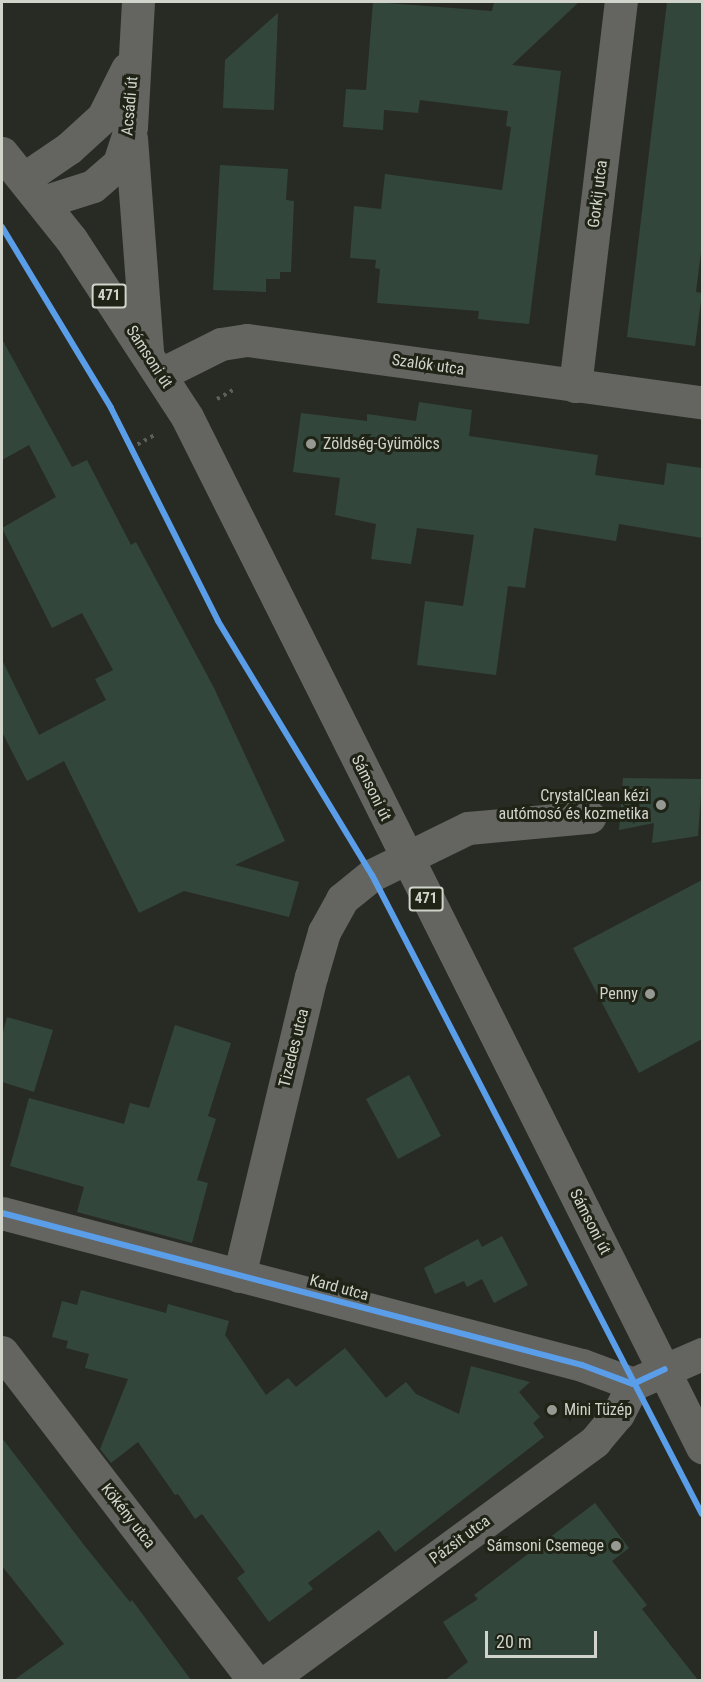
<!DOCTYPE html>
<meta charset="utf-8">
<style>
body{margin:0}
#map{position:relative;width:704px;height:1682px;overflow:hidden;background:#282b24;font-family:"Roboto Condensed",sans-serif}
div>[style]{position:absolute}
.building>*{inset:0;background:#33463c}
.path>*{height:4px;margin-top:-2px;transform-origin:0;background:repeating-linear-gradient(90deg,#5e5f5b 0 3px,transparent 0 7.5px)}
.minor>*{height:33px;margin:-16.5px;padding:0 16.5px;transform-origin:16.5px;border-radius:16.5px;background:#646460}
.major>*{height:33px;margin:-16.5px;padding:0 16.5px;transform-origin:16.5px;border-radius:16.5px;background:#646460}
.cycleway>*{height:6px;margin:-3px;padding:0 3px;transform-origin:3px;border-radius:3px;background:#5a9eea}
.dots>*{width:16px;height:16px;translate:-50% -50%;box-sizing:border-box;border:3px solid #1f2417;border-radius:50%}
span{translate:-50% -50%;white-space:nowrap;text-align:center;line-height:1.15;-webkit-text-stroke:6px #1f2417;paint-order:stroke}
.shield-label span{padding:2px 4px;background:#1f2417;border:2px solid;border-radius:4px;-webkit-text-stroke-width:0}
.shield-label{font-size:15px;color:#d0d4cb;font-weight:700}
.street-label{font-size:16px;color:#d0d4cb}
.poi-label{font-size:16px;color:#d0d4cb}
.left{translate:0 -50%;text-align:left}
.right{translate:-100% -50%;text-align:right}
.frame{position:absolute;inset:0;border:3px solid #d0d4cb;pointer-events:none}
.scale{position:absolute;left:485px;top:1631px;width:112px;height:27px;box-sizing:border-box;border:3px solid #d0d4cb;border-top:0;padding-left:8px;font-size:18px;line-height:21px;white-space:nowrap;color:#d0d4cb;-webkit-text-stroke:4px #1f2417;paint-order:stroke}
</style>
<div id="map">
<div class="building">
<div style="clip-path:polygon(373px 2px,492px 11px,494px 2px,579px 2px,512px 65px,561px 71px,529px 324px,478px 319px,479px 311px,377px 303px,380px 269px,375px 268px,376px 260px,350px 258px,354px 206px,381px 209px,385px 174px,502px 190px,511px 127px,506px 126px,508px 111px,420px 100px,418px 113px,384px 110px,383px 130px,343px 127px,346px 89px,366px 90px)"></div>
<div style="clip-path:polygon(667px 2px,702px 2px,702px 244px,696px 292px,702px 293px,695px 346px,627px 337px)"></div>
<div style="clip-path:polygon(278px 13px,274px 110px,223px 108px,225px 60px)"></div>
<div style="clip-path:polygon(220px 165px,288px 169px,286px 200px,294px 201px,291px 272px,280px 272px,280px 279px,266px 279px,266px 292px,213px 290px)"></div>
<div style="clip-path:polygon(2px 339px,72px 467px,87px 460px,131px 545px,136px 542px,214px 688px,285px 841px,235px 865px,299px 882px,289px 917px,184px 891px,139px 913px,64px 761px,27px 781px,2px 732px,2px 660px,39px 735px,106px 700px,95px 679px,113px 670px,82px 613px,52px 628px,2px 528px,56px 497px,29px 445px,2px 460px)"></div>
<div style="clip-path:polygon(419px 402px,472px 410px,469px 436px,598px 455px,595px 475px,664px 485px,667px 463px,702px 468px,702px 538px,619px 524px,616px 541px,534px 528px,525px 588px,508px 586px,496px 675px,417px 665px,425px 601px,463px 606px,474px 535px,417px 528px,411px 564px,371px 559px,376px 524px,335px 515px,340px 478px,293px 472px,301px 413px,367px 421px,367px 414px,416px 421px)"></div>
<div style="clip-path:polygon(623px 778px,702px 779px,698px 836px,652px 843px,654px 823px,619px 830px)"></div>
<div style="clip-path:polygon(702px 880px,702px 1039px,639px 1073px,573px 948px)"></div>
<div style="clip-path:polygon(7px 1017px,53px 1030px,34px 1092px,2px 1082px,2px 1036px)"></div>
<div style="clip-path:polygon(175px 1025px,231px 1043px,208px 1116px,216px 1119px,197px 1180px,208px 1183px,192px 1243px,77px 1212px,84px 1187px,10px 1166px,29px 1098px,124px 1124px,130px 1103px,149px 1108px)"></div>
<div style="clip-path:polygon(409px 1075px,441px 1136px,398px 1159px,366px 1099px)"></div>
<div style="clip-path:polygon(502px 1236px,528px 1285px,494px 1303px,482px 1279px,467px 1287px,464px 1281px,435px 1294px,424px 1268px,478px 1239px,482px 1247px)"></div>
<div style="clip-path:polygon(81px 1290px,166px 1313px,168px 1304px,229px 1321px,225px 1335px,266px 1395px,288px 1378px,296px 1387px,345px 1348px,386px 1398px,406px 1382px,416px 1394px,459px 1414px,471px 1366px,530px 1382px,519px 1392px,540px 1417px,533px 1423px,544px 1437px,395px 1552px,379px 1530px,308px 1583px,313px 1589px,269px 1622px,237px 1578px,245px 1572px,202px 1514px,195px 1519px,178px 1494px,175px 1495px,138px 1442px,111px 1463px,100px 1449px,128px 1379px,85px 1368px,89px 1354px,66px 1348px,68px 1341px,52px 1337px,62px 1301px,77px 1305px)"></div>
<div style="clip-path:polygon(2px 1438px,84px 1545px,130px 1602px,132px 1600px,191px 1680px,14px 1680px,64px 1644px,2px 1566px)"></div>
<div style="clip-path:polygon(595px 1503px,629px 1548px,612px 1561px,647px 1605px,642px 1609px,698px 1680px,445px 1680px,468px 1662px,443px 1622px,478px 1599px,474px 1595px)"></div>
</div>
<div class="path">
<div style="left:217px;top:399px;width:21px;rotate:-29deg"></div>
<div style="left:131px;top:448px;width:29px;rotate:-29deg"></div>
</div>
<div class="minor">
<div style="left:161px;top:374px;width:67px;rotate:-26.6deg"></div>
<div style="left:221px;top:344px;width:26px;rotate:-9deg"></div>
<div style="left:247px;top:340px;width:459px;rotate:7.8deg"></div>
<div style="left:575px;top:386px;width:387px;rotate:-83.2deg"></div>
<div style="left:2px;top:1213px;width:600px;rotate:14.69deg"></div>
<div style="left:582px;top:1365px;width:54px;rotate:20.4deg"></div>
<div style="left:633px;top:1384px;width:75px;rotate:-23.5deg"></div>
<div style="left:239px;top:1276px;width:308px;rotate:-76.5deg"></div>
<div style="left:311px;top:977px;width:47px;rotate:-73.9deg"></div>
<div style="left:324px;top:932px;width:38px;rotate:-61deg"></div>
<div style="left:342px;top:899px;width:38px;rotate:-39deg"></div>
<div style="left:372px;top:875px;width:107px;rotate:-26.1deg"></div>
<div style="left:468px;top:828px;width:122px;rotate:-5.2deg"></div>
<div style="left:2px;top:1352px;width:414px;rotate:52.5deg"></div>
<div style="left:269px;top:1680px;width:404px;rotate:-36.2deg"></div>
<div style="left:595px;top:1441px;width:35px;rotate:-50deg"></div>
<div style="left:618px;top:1414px;width:34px;rotate:-63deg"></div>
</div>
<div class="major">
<div style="left:131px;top:138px;width:213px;rotate:85.7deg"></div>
<div style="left:2px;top:153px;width:110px;rotate:51.3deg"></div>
<div style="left:71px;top:239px;width:212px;rotate:56.9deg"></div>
<div style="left:187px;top:417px;width:1152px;rotate:63.43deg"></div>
<div style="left:25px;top:178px;width:53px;rotate:-34.3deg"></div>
<div style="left:69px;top:148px;width:46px;rotate:-42.4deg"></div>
<div style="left:103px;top:117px;width:54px;rotate:-63.4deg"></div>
<div style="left:43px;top:202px;width:52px;rotate:-17.7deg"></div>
<div style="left:93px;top:186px;width:35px;rotate:-41deg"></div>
<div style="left:119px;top:163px;width:38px;rotate:-72deg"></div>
<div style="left:131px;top:127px;width:125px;rotate:-86.8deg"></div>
</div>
<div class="cycleway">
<div style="left:2px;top:227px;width:211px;rotate:58.9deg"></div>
<div style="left:111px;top:408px;width:238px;rotate:63.3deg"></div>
<div style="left:218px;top:621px;width:297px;rotate:58.8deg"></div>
<div style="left:372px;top:875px;width:719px;rotate:62.69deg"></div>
<div style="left:2px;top:1213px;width:600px;rotate:14.69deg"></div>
<div style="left:582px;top:1365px;width:54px;rotate:20.4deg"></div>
<div style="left:633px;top:1384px;width:35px;rotate:-25deg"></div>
</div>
<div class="dots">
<div style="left:311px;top:444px;background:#959991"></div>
<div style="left:661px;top:805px;background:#959991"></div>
<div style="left:650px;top:994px;background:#959991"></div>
<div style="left:552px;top:1410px;background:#959991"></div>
<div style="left:616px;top:1546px;background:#959991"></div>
</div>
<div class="shield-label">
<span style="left:109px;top:296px">471</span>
<span style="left:426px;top:899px">471</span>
</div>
<div class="street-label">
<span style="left:130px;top:106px;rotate:-85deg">Acsádi út</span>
<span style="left:598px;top:194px;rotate:-83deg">Gorkij utca</span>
<span style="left:149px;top:357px;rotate:57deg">Sámsoni út</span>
<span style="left:428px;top:365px;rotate:8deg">Szalók utca</span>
<span style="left:371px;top:788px;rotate:64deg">Sámsoni út</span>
<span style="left:294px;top:1048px;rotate:-76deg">Tizedes utca</span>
<span style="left:590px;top:1222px;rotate:63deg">Sámsoni út</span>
<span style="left:339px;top:1288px;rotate:15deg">Kard utca</span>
<span style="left:128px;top:1516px;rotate:52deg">Kökény utca</span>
<span style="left:460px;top:1540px;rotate:-36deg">Pázsit utca</span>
</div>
<div class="poi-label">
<span class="left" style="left:323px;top:444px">Zöldség-Gyümölcs</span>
<span class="right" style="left:649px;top:805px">CrystalClean kézi<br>autómosó és kozmetika</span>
<span class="right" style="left:638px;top:994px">Penny</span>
<span class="left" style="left:564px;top:1410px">Mini Tüzép</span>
<span class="right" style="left:604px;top:1546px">Sámsoni Csemege</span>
</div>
<div class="frame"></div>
<div class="scale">20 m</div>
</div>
